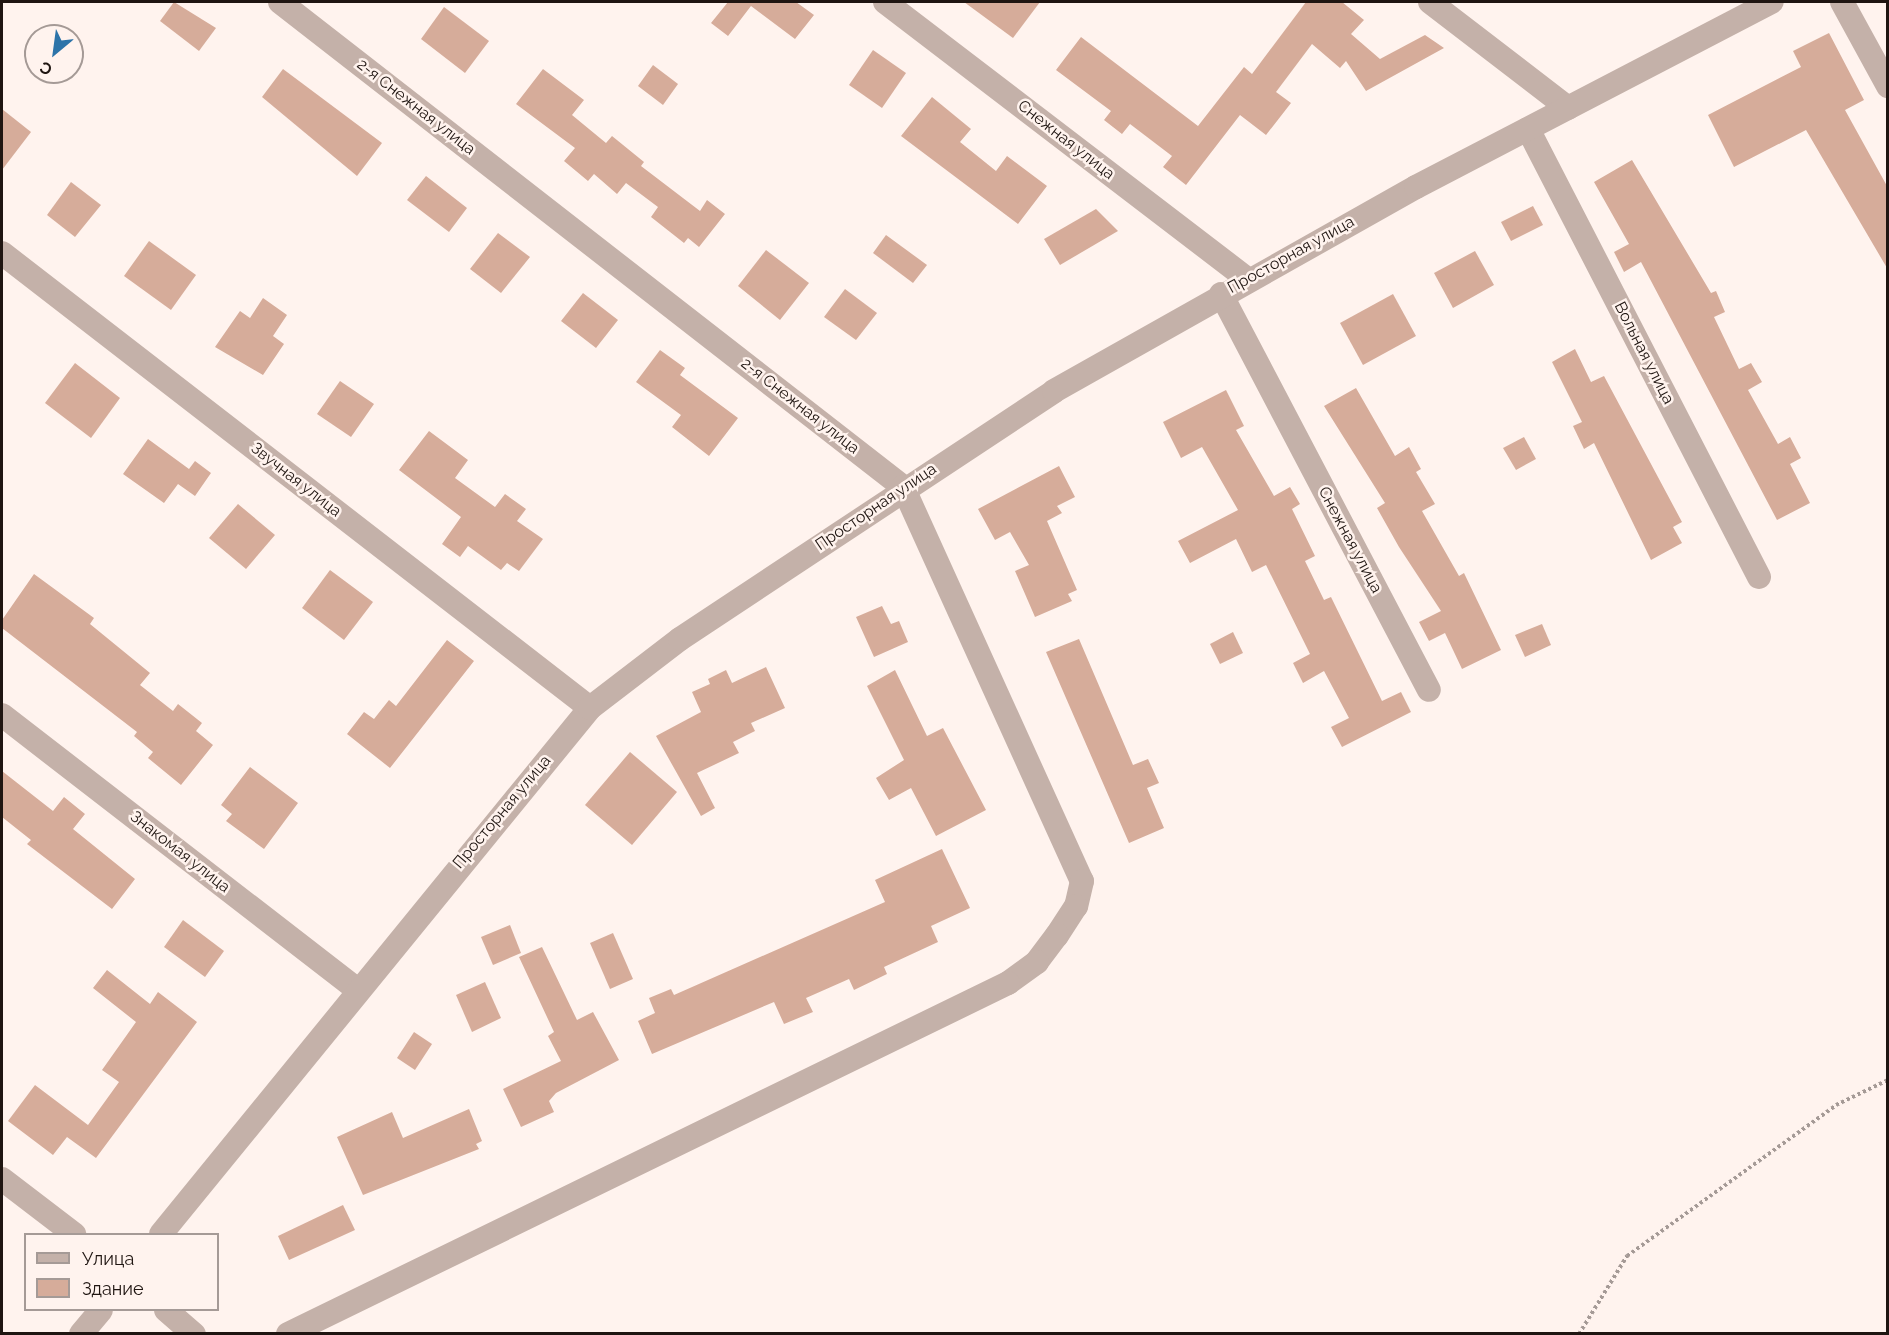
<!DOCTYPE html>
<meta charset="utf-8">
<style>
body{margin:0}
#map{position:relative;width:1889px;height:1335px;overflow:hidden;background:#fff3ee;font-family:Raleway,sans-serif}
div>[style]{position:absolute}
.building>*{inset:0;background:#d6ac9a}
.path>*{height:4px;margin-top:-2px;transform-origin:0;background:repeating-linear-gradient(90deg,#a59a96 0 3px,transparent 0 6px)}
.minor>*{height:24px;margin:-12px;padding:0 12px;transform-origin:12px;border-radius:12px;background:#c4b1a9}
span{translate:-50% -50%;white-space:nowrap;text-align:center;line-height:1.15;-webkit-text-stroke:5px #fff3ee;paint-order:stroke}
.street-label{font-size:16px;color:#1f1511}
.frame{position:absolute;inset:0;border:3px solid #1f1511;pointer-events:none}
.legend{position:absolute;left:24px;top:1233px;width:195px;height:78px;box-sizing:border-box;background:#fff3ee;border:2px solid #a59a96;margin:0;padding:8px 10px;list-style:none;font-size:18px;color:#1f1511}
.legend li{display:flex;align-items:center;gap:12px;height:30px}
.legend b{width:30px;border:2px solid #a59a96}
.north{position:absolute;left:24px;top:24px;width:60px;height:60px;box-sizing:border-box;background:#fff3ee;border:2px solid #a59a96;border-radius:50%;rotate:209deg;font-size:16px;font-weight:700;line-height:24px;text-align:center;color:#1f1511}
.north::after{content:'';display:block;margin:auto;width:21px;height:27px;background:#2d74a9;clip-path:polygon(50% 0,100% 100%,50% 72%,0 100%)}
</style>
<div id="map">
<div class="building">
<div style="clip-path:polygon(174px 2px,216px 28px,199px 51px,160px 21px)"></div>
<div style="clip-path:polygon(728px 2px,796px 2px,814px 15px,795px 39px,751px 6px,728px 36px,711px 23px)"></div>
<div style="clip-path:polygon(964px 2px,1040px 2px,1013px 38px)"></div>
<div style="clip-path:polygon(1306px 2px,1342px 2px,1364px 20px,1351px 34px,1380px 59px,1425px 35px,1444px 48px,1366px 91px,1346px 61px,1340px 68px,1312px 44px,1276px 92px,1291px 103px,1266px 135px,1240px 115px,1186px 185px,1163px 167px,1172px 156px,1130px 124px,1122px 134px,1104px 120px,1111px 111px,1056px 70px,1081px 37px,1198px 126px,1244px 67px,1252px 74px)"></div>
<div style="clip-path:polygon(444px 7px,489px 41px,465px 73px,421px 39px)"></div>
<div style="clip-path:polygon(1829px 33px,1864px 100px,1845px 110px,1887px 186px,1887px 268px,1806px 130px,1734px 167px,1708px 115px,1801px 67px,1793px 51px)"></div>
<div style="clip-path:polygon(873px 50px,906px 73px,882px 108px,849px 85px)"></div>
<div style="clip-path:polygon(653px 65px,678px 84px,663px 105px,638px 86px)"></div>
<div style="clip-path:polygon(283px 69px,382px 143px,357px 176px,262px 97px)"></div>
<div style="clip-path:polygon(543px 69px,584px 100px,572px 115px,606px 143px,612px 136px,644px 162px,641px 166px,700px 211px,707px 200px,725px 214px,699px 247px,688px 238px,684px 243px,651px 217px,658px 207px,626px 183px,617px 194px,594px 174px,588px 181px,564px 161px,575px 148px,516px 104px)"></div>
<div style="clip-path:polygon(932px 97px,971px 129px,960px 142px,996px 171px,1007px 156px,1047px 186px,1018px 224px,901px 136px)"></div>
<div style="clip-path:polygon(2px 109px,31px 132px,2px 170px)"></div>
<div style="clip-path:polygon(1632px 160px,1711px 293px,1716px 291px,1725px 312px,1714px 317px,1739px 369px,1751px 363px,1762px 382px,1748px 390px,1778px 444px,1790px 437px,1801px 458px,1790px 464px,1810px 503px,1777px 520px,1641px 262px,1624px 272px,1614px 252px,1629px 244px,1594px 182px)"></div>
<div style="clip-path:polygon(426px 176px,467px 208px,449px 232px,407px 200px)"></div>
<div style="clip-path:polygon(71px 182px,101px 205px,75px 237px,47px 215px)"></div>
<div style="clip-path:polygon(1533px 206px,1543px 225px,1511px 241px,1501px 222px)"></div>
<div style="clip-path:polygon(1096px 209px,1118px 231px,1060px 265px,1044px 239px)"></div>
<div style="clip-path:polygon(498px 233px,530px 257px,501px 293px,470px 269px)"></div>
<div style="clip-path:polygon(886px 235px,927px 265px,913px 283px,873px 253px)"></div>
<div style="clip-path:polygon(149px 241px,196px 275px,171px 310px,124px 276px)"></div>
<div style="clip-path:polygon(766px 250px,809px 283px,780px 320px,738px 286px)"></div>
<div style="clip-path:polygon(1475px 251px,1494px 285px,1453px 308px,1434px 273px)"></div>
<div style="clip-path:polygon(845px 289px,877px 313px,856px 340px,824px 317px)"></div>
<div style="clip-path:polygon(583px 293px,618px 320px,596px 348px,561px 321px)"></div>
<div style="clip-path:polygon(1393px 294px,1416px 336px,1363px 365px,1340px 323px)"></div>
<div style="clip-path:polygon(263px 298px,287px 315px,273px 336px,284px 344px,263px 375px,215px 347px,240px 311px,250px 318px)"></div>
<div style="clip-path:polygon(1575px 349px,1591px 382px,1604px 376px,1682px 522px,1673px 527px,1682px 543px,1651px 560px,1594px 443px,1584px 449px,1573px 426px,1582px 422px,1552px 362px)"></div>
<div style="clip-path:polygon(660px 350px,685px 368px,680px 375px,738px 418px,709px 456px,672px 427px,681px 415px,636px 382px)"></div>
<div style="clip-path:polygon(75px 363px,120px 398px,91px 438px,45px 403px)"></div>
<div style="clip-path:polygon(340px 381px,374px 404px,351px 437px,317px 414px)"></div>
<div style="clip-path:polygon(1356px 388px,1395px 456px,1409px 447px,1421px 469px,1416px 472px,1435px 504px,1422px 511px,1459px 576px,1464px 573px,1501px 650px,1462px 669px,1445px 633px,1429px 641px,1419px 622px,1441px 611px,1399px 547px,1377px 508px,1385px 503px,1324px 406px)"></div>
<div style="clip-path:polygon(1226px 390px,1244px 426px,1236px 430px,1274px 496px,1290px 487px,1300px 504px,1292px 509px,1315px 556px,1305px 561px,1324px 600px,1331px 597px,1382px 701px,1401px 692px,1411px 712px,1342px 747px,1331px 727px,1349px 718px,1324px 671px,1303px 683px,1293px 663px,1310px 654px,1266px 565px,1252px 572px,1236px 539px,1190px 563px,1178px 541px,1238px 510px,1202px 447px,1181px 458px,1163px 422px)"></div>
<div style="clip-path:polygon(429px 431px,468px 460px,455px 478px,495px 507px,505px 494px,526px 509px,517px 521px,543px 539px,519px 571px,507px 563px,501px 570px,468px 546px,460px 557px,442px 544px,461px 517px,399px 470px)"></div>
<div style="clip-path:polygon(1524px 437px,1536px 459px,1516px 470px,1503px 448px)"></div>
<div style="clip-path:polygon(148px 439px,189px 469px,195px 461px,211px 473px,195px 496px,178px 484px,164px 503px,123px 474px)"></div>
<div style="clip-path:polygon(1059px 466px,1075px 497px,1057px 506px,1062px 513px,1047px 521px,1077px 590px,1068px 594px,1072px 601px,1035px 617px,1015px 571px,1029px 565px,1010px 532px,995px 540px,978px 509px)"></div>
<div style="clip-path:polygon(238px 504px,275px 535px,246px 569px,209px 538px)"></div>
<div style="clip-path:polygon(330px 570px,373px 602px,344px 640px,302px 608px)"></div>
<div style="clip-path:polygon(34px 574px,94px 618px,90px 624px,150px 673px,140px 685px,173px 711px,178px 704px,202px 723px,196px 731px,213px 745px,181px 785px,148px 758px,153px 752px,134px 736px,137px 732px,2px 628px,2px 620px)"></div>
<div style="clip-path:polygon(882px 606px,891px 624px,899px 621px,908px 642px,874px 657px,856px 617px)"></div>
<div style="clip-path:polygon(1542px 624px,1551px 645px,1525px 657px,1515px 635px)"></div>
<div style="clip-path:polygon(1233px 632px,1243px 653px,1220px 664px,1210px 644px)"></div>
<div style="clip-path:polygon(1079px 639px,1133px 765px,1148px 759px,1159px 783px,1147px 788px,1164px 828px,1129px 843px,1046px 652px)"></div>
<div style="clip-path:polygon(447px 640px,474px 661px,390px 768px,347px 734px,364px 712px,374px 719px,389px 700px,396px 706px)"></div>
<div style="clip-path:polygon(766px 667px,785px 708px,751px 723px,755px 731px,733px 742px,739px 753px,697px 773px,715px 808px,701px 816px,656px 736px,701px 712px,692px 692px,710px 684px,708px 679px,726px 670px,732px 683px)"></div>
<div style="clip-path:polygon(895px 670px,927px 736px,943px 728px,986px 810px,936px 836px,911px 788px,889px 800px,876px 778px,904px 760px,867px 686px)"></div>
<div style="clip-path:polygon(630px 752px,677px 792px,632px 845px,585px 805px)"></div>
<div style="clip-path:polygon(250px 767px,298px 803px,264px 849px,226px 821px,232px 814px,221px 805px)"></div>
<div style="clip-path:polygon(2px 771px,53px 811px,64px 797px,85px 814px,73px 829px,135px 879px,112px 909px,27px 844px,31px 840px,2px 817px)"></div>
<div style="clip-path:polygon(942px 849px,970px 908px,931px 926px,938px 942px,884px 967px,887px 974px,854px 990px,849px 979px,806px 998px,813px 1012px,784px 1024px,774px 1002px,652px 1054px,638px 1021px,655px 1013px,649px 998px,671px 989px,674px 995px,885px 902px,875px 880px)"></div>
<div style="clip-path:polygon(183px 920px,224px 951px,205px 977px,164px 947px)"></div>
<div style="clip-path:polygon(510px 925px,521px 953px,493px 965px,481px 937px)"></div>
<div style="clip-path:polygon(613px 933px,633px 979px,610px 989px,590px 943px)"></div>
<div style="clip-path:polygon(542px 947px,577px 1020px,593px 1012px,619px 1060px,556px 1093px,549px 1101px,554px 1112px,521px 1127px,503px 1089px,561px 1061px,548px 1036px,554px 1032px,519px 957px)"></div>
<div style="clip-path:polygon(107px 970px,150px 1004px,158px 992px,197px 1022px,96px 1158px,67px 1137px,53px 1155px,8px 1121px,35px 1085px,88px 1125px,119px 1082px,102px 1070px,136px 1022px,93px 988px)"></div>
<div style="clip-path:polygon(485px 982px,501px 1018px,472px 1032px,456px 995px)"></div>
<div style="clip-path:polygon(414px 1032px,432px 1044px,415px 1070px,397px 1058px)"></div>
<div style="clip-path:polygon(469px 1109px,482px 1141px,476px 1144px,479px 1149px,363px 1195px,337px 1137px,392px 1112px,403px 1138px)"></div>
<div style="clip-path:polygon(343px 1205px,355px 1230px,289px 1260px,278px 1236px)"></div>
</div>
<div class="path">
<div style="left:1579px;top:1334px;width:92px;rotate:-58.4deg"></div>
<div style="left:1627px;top:1256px;width:258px;rotate:-35.8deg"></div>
<div style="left:1836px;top:1105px;width:58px;rotate:-25.7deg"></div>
</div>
<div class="minor">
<div style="left:280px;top:2px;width:790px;rotate:37.9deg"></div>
<div style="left:903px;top:487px;width:433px;rotate:65.6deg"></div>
<div style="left:1082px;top:881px;width:26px;rotate:103deg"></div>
<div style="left:1076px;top:906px;width:35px;rotate:123deg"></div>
<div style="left:1057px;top:935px;width:34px;rotate:127deg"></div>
<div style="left:1037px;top:962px;width:36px;rotate:144deg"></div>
<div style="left:1008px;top:983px;width:801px;rotate:154.01deg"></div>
<div style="left:885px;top:2px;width:456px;rotate:37.4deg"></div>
<div style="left:1430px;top:2px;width:174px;rotate:37.5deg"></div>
<div style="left:1842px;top:2px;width:96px;rotate:61.3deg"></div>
<div style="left:1528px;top:129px;width:504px;rotate:62.72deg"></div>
<div style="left:2px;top:253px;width:743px;rotate:37.73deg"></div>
<div style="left:1221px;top:294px;width:447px;rotate:62.3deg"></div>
<div style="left:2px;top:715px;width:450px;rotate:37.7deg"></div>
<div style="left:2px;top:1179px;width:91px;rotate:37.4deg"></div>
<div style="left:161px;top:1234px;width:679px;rotate:-50.8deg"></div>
<div style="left:590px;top:708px;width:113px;rotate:-37.5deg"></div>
<div style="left:680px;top:639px;width:449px;rotate:-33.5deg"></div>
<div style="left:1054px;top:391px;width:416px;rotate:-29.4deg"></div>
<div style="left:1416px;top:187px;width:401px;rotate:-27.5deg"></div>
<div style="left:166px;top:1310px;width:37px;rotate:41deg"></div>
<div style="left:81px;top:1334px;width:31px;rotate:-50deg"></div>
</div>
<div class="street-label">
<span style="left:416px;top:107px;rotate:38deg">2-я Снежная улица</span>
<span style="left:1066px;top:140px;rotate:38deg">Снежная улица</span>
<span style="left:1291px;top:255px;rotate:-29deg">Просторная улица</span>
<span style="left:1644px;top:353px;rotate:63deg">Вольная улица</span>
<span style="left:800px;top:406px;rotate:38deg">2-я Снежная улица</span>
<span style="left:296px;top:480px;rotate:38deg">Звучная улица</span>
<span style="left:876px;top:507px;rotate:-34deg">Просторная улица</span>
<span style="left:1350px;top:540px;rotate:62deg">Снежная улица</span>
<span style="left:502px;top:812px;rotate:-50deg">Просторная улица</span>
<span style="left:180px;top:852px;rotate:38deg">Знакомая улица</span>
</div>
<div class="frame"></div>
<ul class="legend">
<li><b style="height:8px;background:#c4b1a9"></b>Улица</li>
<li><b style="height:16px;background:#d6ac9a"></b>Здание</li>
</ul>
<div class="north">С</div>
</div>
